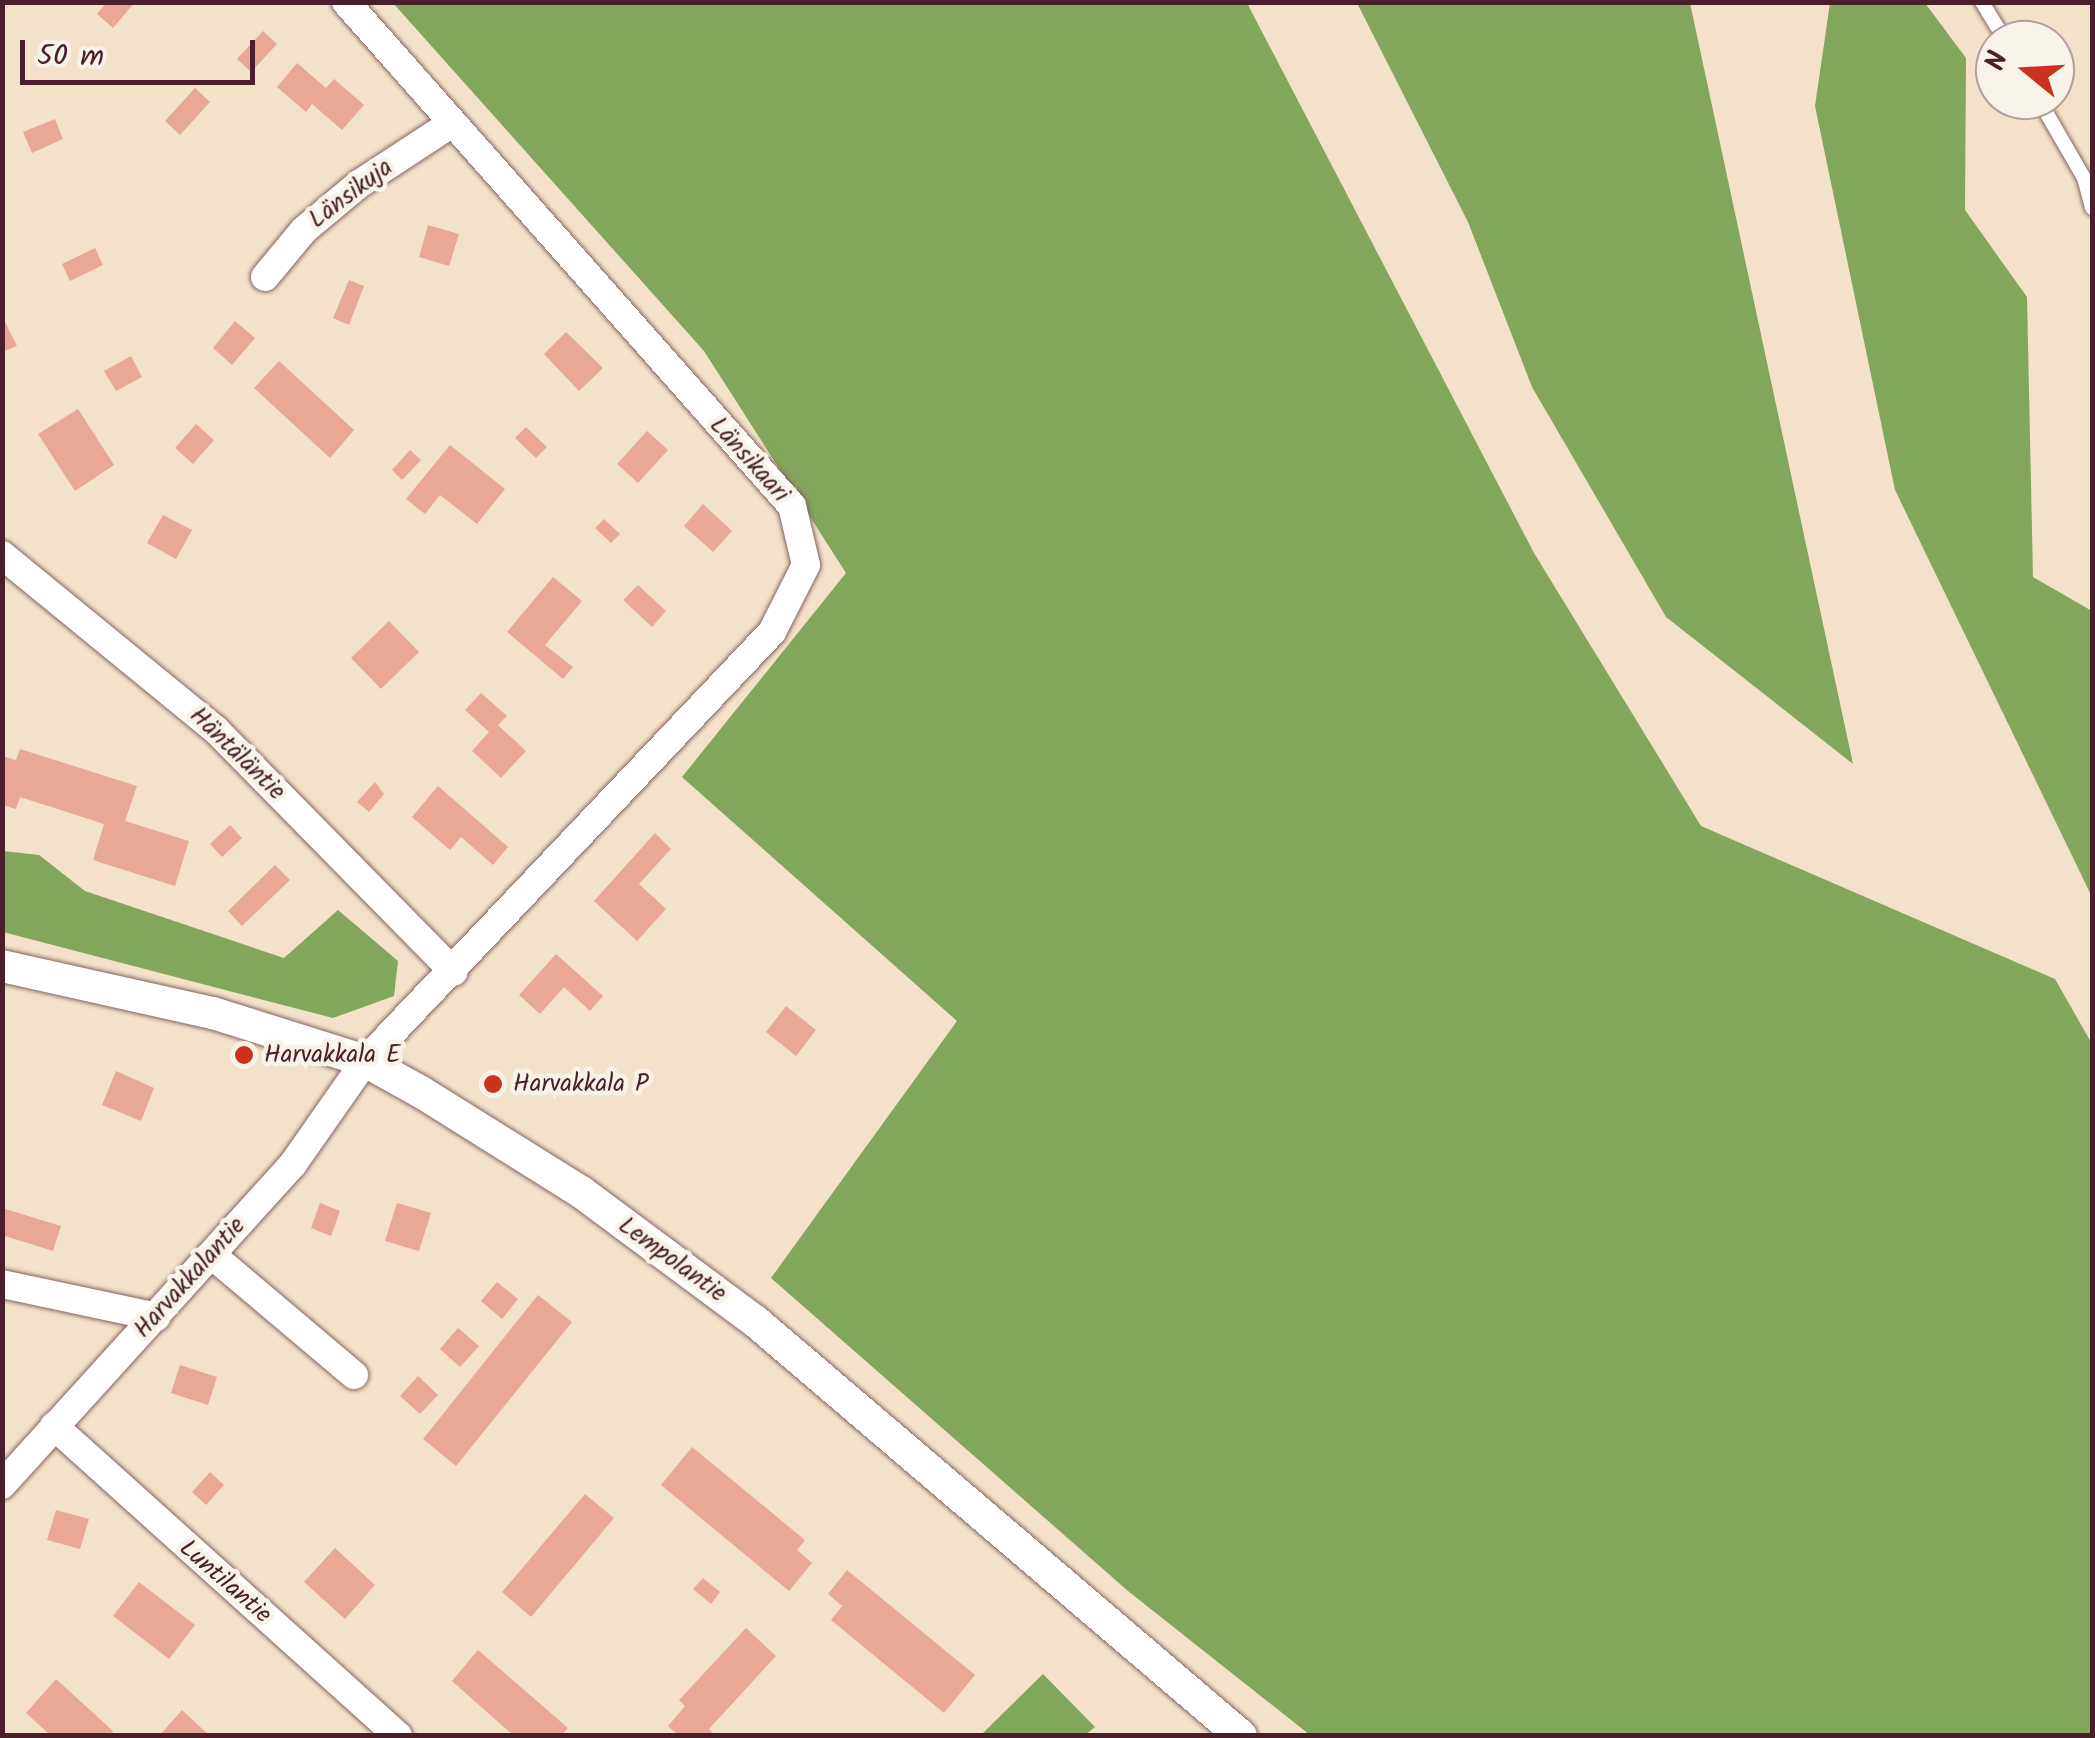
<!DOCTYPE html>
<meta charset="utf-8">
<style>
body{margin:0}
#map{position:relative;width:2095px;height:1738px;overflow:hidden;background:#f3e2c9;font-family:Kalam,sans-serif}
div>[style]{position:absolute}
.forest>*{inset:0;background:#82a65b}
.building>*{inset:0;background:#e9a796}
.roads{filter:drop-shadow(0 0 2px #856362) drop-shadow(0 0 2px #856362)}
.service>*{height:14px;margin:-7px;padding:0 7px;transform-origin:7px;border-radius:7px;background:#fff}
.minor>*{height:28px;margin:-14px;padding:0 14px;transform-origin:14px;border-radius:14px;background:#fff}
.tertiary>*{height:32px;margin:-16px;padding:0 16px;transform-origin:16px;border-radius:16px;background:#fff}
.dots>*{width:28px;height:28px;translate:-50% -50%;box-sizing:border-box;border:5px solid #f7f3e8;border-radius:50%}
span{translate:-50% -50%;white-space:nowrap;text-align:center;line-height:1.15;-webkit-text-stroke:9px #f7f3e8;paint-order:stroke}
.street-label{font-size:25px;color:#4a1f2b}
.poi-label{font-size:25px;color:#4a1f2b}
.left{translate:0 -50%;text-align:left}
.frame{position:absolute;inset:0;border:5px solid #4a1f2b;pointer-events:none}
.north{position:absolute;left:1975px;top:20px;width:100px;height:100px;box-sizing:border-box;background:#f7f3e8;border:2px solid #b29e9c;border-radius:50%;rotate:288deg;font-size:28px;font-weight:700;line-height:40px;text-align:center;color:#4a1f2b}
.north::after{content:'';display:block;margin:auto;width:35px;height:45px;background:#c8321e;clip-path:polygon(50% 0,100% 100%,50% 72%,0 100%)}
.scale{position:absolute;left:20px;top:40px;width:235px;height:45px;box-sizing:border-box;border:5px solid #4a1f2b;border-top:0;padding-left:12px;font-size:30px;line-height:35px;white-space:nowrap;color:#4a1f2b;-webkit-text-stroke:8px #f7f3e8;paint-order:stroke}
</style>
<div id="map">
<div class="forest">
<div style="clip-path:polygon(393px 3px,1247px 3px,1534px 553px,1701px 826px,2055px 979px,2092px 1044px,2092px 1735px,1310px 1735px,1128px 1591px,771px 1278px,957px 1021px,682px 777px,846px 573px,704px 351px)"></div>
<div style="clip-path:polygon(1357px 3px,1690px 3px,1853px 764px,1666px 617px,1532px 387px,1468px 222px)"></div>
<div style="clip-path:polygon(1830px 3px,1925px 3px,1966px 58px,1965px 210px,2027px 297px,2033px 577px,2092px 611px,2092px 897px,1895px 490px,1815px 106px)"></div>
<div style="clip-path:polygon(3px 851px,39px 855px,85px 891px,284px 958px,338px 910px,398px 961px,394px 996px,333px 1018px,3px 932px)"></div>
<div style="clip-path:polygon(1043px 1674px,1095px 1727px,1085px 1735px,981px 1735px)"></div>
</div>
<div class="building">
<div style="clip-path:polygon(107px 2px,135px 2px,113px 28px,97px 14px)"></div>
<div style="clip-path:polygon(263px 31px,277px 44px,251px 72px,237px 59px)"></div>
<div style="clip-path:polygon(297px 63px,326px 88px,334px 79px,364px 105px,342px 130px,312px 104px,306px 112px,277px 87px)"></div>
<div style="clip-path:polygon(195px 88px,210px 102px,180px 135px,165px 121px)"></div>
<div style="clip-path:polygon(55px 119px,63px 139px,32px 153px,23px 132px)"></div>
<div style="clip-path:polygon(428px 225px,459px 234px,449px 266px,419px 257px)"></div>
<div style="clip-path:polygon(95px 248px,103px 265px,70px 281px,62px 264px)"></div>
<div style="clip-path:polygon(349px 280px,364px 286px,349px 325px,333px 318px)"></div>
<div style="clip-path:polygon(2px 316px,17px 346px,2px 352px)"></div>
<div style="clip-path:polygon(235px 321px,255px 338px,232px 365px,213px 348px)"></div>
<div style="clip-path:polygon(566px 332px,603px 368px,579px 391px,544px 354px)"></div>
<div style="clip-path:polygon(131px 356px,142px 377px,116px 391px,104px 371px)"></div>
<div style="clip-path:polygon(279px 361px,354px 430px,330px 458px,254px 388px)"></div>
<div style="clip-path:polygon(78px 409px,114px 465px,75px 491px,38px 434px)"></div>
<div style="clip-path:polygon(196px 424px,214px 440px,193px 464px,175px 448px)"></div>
<div style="clip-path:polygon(526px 427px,547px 447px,536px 458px,515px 438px)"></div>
<div style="clip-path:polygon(647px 431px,668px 450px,638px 483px,617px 464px)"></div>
<div style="clip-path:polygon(450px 445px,505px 489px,477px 524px,440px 495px,425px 514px,406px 499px)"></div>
<div style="clip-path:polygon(410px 450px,421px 460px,402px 480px,392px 470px)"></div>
<div style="clip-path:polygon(703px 504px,732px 531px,713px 552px,684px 526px)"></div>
<div style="clip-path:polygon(163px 515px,192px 530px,176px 559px,147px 543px)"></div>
<div style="clip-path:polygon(604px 519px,620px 534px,611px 543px,595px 528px)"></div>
<div style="clip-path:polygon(553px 577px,582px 601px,545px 645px,573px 667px,563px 679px,507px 632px)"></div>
<div style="clip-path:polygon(638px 585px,666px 611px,652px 627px,623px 600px)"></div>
<div style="clip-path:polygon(389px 621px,419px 652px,381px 689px,351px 658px)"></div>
<div style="clip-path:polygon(481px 693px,507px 716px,498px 725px,526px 751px,501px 778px,472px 751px,489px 732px,465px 710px)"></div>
<div style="clip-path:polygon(20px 749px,137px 786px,125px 821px,189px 841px,175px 886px,93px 860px,104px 824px,20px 797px,16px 809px,2px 805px,2px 756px,16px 760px)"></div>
<div style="clip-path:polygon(375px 782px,384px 794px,369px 812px,357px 802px)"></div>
<div style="clip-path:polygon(438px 786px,508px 847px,493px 865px,461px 837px,450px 850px,412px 817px)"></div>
<div style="clip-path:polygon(230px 825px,242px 838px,222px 857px,210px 844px)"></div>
<div style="clip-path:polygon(655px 833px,671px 849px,639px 884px,666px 909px,637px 941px,594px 901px)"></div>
<div style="clip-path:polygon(275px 865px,290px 880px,242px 926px,228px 911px)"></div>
<div style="clip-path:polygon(556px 954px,603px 996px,590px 1011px,564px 987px,540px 1014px,519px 995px)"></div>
<div style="clip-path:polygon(786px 1006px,816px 1030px,796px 1056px,766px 1032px)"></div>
<div style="clip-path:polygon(116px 1071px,154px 1088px,141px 1121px,102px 1105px)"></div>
<div style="clip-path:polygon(320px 1203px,340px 1211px,331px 1236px,311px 1228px)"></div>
<div style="clip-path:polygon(397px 1203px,431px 1213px,419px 1251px,385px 1241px)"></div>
<div style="clip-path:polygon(2px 1208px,61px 1226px,53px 1251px,2px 1235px)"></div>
<div style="clip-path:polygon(497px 1282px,518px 1299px,502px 1319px,481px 1301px)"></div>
<div style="clip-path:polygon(538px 1295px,572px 1322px,456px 1466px,423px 1439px)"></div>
<div style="clip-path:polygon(458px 1328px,479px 1346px,460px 1367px,440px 1349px)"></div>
<div style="clip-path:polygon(180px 1365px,217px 1377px,208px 1405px,171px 1393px)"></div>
<div style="clip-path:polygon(418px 1376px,438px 1395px,420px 1414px,400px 1396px)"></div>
<div style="clip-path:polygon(692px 1447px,805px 1540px,797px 1550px,812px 1563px,789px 1591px,661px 1485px)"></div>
<div style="clip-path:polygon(210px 1472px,224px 1485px,206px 1505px,192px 1492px)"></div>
<div style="clip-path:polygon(585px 1494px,614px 1518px,531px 1617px,502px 1592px)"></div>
<div style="clip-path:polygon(56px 1510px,89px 1519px,80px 1549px,47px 1540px)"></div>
<div style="clip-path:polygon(335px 1548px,375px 1585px,345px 1619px,304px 1582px)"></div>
<div style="clip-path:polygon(847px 1570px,975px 1675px,944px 1713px,831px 1620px,842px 1606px,828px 1594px)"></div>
<div style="clip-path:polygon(703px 1578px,720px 1592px,711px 1604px,693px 1589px)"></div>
<div style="clip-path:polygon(139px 1582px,195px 1625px,169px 1659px,113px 1616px)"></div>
<div style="clip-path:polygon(746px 1628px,776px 1656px,709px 1729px,716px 1736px,679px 1736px,668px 1726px,685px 1706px,679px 1700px)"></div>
<div style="clip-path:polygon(478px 1650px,568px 1728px,561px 1736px,514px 1736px,452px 1681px)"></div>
<div style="clip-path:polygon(56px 1679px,113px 1731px,110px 1736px,51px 1736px,26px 1713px)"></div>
<div style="clip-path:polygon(182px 1710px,210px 1736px,159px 1736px)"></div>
</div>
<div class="roads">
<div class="service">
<div style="left:1982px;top:2px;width:44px;rotate:58.8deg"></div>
<div style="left:2039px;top:100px;width:90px;rotate:60deg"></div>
<div style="left:2084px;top:178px;width:31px;rotate:75deg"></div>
</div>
<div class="minor">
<div style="left:265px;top:277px;width:61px;rotate:-50.3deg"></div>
<div style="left:304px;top:230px;width:72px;rotate:-39.9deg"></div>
<div style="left:359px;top:184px;width:108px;rotate:-33.2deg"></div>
<div style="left:2px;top:555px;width:276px;rotate:39.3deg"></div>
<div style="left:216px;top:730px;width:339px;rotate:45.5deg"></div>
<div style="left:212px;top:1255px;width:186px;rotate:40.2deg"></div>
<div style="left:2px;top:1284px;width:158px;rotate:12deg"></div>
<div style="left:54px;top:1426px;width:463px;rotate:42deg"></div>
<div style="left:2px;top:1485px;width:433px;rotate:-47.8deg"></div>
<div style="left:293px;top:1164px;width:126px;rotate:-55deg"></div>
<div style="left:365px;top:1061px;width:591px;rotate:-46.51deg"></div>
<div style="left:772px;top:632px;width:75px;rotate:-63.1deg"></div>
<div style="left:806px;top:565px;width:61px;rotate:-103.3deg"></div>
<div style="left:792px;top:506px;width:673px;rotate:-131.51deg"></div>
</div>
<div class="tertiary">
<div style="left:2px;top:966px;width:216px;rotate:12.6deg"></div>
<div style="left:213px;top:1013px;width:159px;rotate:17.5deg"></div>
<div style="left:365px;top:1061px;width:64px;rotate:29deg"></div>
<div style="left:421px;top:1092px;width:189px;rotate:32deg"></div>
<div style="left:581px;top:1192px;width:217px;rotate:36.6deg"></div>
<div style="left:755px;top:1321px;width:639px;rotate:40.49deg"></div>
</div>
</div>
<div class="dots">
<div style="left:244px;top:1055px;background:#c8321e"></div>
<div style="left:493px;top:1084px;background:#c8321e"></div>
</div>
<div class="street-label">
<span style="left:351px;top:194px;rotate:-37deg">Länsikuja</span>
<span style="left:749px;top:460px;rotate:48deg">Länsikaari</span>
<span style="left:237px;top:754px;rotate:44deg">Häntäläntie</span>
<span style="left:672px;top:1260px;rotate:36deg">Lempolantie</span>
<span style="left:190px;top:1278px;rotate:-48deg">Harvakkalantie</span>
<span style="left:225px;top:1582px;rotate:41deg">Luntilantie</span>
</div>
<div class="poi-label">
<span class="left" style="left:264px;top:1055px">Harvakkala E</span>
<span class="left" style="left:513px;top:1084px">Harvakkala P</span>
</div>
<div class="frame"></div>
<div class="north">N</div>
<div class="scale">50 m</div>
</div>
